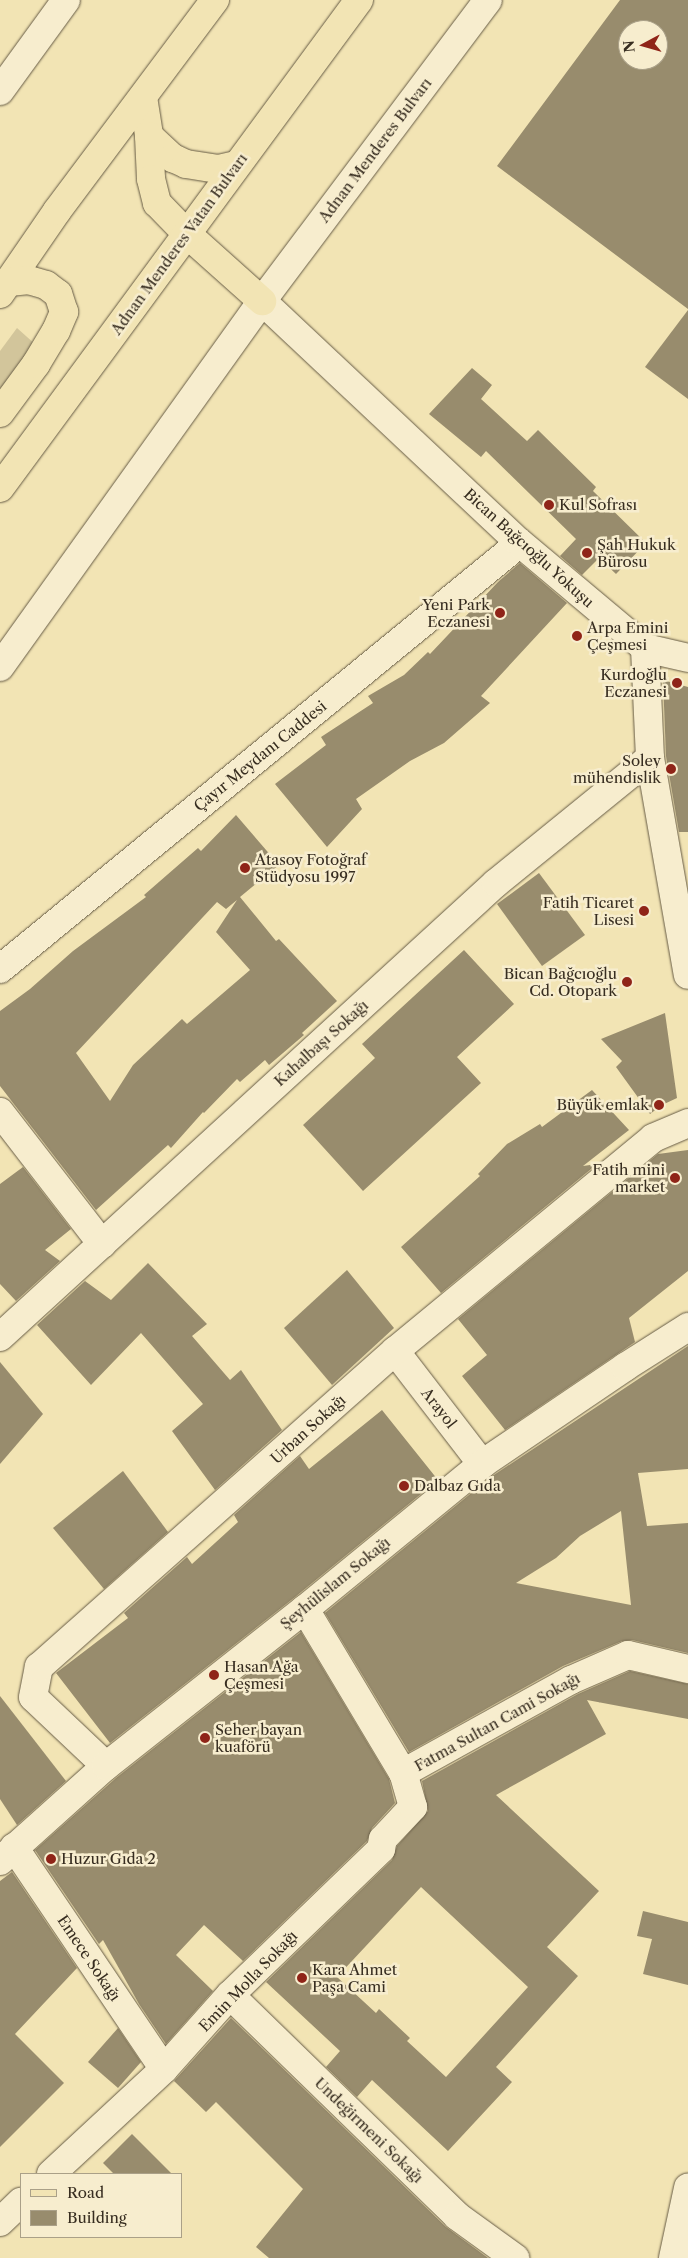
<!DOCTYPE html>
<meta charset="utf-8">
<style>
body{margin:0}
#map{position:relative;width:688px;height:2258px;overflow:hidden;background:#f2e4b4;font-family:"Libre Caslon Text",serif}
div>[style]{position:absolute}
.green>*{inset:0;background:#d2c59b}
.building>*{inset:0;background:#988c6d}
.roads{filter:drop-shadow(0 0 1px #665b45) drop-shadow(0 0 1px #665b45)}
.minor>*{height:28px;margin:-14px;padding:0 14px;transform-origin:14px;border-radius:14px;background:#f7edce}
.tertiary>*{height:28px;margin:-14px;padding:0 14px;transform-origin:14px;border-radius:14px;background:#f7edce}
.secondary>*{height:28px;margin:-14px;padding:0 14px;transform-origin:14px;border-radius:14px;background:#f7edce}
.primary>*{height:28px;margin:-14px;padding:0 14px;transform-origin:14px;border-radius:14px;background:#f2e4b4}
.dots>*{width:14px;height:14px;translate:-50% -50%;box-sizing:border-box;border:2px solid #f7edce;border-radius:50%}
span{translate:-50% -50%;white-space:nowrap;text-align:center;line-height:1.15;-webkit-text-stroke:5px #f7edce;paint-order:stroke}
.street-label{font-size:15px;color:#372d20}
.poi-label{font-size:15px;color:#372d20}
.left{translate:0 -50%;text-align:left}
.right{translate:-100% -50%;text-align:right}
.legend{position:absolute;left:20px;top:2173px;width:162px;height:65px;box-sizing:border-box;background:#f7edce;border:1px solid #aaa088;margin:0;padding:6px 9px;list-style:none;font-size:15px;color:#372d20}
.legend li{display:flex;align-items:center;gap:10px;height:25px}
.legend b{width:25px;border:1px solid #aaa088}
.north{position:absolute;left:618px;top:20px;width:50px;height:50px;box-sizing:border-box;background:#f7edce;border:1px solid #aaa088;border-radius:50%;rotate:264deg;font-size:14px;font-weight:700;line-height:20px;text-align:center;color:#372d20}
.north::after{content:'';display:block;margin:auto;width:18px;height:22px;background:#8f2418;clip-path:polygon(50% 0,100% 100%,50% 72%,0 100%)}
</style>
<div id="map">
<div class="green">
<div style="clip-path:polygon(17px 328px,36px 345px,0 395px,0 351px)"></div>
</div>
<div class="building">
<div style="clip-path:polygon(evenodd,620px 0,688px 0,688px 309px,497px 166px,620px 0,628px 30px,658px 30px,658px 60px,628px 60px,628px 30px)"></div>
<div style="clip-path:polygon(688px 310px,688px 399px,645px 367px)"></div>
<div style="clip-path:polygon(472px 368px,492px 385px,481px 399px,527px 441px,538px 430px,596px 487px,593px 491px,646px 543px,616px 574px,599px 558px,582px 575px,560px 556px,576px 539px,486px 451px,481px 457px,429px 414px)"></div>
<div style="clip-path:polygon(520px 563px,567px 603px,481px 696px,490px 703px,444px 743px,410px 761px,356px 799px,362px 809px,327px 847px,275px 784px,326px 745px,321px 737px,373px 703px,368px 696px,404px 675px,428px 652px,430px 654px,498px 582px)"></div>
<div style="clip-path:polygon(663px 680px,688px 687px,688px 832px,679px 832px,666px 756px)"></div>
<div style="clip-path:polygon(evenodd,236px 815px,279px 865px,240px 897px,276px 941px,279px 939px,337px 1001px,302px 1033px,304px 1035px,269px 1065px,265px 1060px,240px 1082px,237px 1079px,204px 1113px,203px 1112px,171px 1148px,168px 1145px,96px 1210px,0 1086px,0 1011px,30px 989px,73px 951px,146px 897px,144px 895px,198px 848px,201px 851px,236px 815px,237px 900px,216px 932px,250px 970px,187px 1024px,182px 1019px,133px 1065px,110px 1101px,76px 1053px,217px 902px,226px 909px,237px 900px)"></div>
<div style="clip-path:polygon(539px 873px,585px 935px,542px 966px,497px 904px)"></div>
<div style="clip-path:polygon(464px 950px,514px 1004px,457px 1057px,481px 1083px,363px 1191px,303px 1125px,375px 1058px,362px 1044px)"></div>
<div style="clip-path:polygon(665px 1013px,677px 1098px,662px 1105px,650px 1114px,616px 1067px,622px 1061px,601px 1039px)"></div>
<div style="clip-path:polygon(592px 1090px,629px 1130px,583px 1166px,597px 1164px,441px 1293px,401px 1247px,480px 1176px,478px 1174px,507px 1144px,540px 1124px,542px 1127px)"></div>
<div style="clip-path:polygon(688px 1150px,688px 1271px,629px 1318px,635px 1342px,505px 1430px,462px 1376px,487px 1355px,458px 1319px,658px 1154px)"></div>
<div style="clip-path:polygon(23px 1167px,71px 1229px,45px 1250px,60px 1261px,16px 1301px,0 1284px,0 1184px)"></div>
<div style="clip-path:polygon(148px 1263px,207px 1324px,192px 1336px,230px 1380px,241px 1370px,282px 1430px,215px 1490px,172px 1431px,203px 1404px,141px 1333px,91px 1385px,37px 1325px,85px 1281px,111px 1300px)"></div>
<div style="clip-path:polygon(347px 1270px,394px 1328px,332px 1385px,284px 1328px)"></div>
<div style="clip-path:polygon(evenodd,688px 1346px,688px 1469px,638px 1473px,647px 1526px,688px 1523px,688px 1653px,632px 1640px,622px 1641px,563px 1666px,409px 1752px,325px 1613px,491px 1477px,688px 1346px,621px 1511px,631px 1605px,516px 1583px,556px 1558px,580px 1536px,621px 1511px)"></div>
<div style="clip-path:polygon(0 1362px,43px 1414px,0 1464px)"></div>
<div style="clip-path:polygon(382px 1410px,438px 1480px,295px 1597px,110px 1743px,56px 1673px,128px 1618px,124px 1613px,187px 1557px,192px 1564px,238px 1522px,234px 1515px,300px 1456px,309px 1469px)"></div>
<div style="clip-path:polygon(123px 1471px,168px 1532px,104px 1589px,53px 1528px)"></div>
<div style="clip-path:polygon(301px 1632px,389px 1779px,395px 1803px,372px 1828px,367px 1841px,243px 1961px,204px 1925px,176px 1955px,213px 1991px,166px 2044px,139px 2004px,103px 1940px,99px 1944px,35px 1850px,116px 1778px)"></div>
<div style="clip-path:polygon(evenodd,630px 1671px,688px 1684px,688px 1719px,587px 1700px,606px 1734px,496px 1795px,599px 1891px,547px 1947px,578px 1976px,496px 2067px,512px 2082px,448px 2151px,372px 2080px,357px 2097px,326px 2067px,340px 2051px,266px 1982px,392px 1860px,397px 1846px,428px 1811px,422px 1781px,578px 1694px,630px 1671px,421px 1887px,528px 1987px,446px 2077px,407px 2041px,410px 2038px,379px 2009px,376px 2013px,337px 1977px,421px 1887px)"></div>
<div style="clip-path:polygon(0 1696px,66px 1781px,17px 1825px,0 1799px)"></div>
<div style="clip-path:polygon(12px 1872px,77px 1968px,15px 2034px,64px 2083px,0 2147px,0 1881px)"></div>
<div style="clip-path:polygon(643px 1911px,688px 1922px,688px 1985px,643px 1974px,652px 1939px,637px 1936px)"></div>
<div style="clip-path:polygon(231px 2018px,446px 2227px,488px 2258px,269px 2258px,256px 2247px,303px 2189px,216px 2102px,206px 2112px,174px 2081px)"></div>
<div style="clip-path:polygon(118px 2028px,141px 2062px,118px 2088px,88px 2062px)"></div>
<div style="clip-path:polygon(132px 2134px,172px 2174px,114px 2174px,103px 2163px)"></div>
</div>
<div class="roads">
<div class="minor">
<div style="left:0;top:91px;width:112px;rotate:-54deg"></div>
<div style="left:0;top:969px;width:672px;rotate:-39.33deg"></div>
<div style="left:0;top:1112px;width:167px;rotate:52.3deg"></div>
<div style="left:0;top:1337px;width:672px;rotate:-42.47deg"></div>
<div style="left:496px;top:883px;width:198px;rotate:-39.1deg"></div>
<div style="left:395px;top:1351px;width:143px;rotate:52.4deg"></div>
<div style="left:106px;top:1766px;width:100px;rotate:-136.6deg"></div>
<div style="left:33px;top:1697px;width:31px;rotate:-79deg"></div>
<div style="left:39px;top:1667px;width:476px;rotate:-41.6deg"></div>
<div style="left:395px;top:1351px;width:335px;rotate:-39.5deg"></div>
<div style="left:653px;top:1138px;width:38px;rotate:-23deg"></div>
<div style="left:403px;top:1773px;width:192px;rotate:-29deg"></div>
<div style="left:571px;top:1680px;width:62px;rotate:-23.7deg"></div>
<div style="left:628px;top:1655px;width:62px;rotate:13.1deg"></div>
<div style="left:14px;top:1847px;width:268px;rotate:56deg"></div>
<div style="left:0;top:1861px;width:142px;rotate:-41.9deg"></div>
<div style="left:106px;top:1766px;width:253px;rotate:-38.3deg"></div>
<div style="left:305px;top:1609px;width:229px;rotate:-39.3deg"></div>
<div style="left:482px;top:1464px;width:173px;rotate:-34.1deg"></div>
<div style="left:625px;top:1367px;width:75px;rotate:-32.4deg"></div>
<div style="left:230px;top:1995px;width:317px;rotate:44.2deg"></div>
<div style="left:457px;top:2216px;width:72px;rotate:35.9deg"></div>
<div style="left:51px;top:2174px;width:154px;rotate:-42.9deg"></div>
<div style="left:164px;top:2069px;width:99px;rotate:-48.3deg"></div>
<div style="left:230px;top:1995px;width:210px;rotate:-44deg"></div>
<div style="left:381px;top:1849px;width:10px;rotate:-79deg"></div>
<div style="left:383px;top:1839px;width:44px;rotate:-46.8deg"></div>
<div style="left:413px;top:1807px;width:35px;rotate:-106deg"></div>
<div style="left:403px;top:1773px;width:191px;rotate:-120.9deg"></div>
<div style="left:0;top:2222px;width:29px;rotate:-44deg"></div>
</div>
<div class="tertiary">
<div style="left:262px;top:301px;width:354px;rotate:43.2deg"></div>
<div style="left:520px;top:543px;width:163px;rotate:40deg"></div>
<div style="left:645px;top:648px;width:110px;rotate:87.4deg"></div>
<div style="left:650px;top:758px;width:220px;rotate:80.1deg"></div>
<div style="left:645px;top:648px;width:44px;rotate:13.1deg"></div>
<div style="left:673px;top:2258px;width:72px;rotate:-77.9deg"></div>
</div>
<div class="secondary">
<div style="left:0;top:667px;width:450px;rotate:-54.4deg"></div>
<div style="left:262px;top:301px;width:376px;rotate:-53.1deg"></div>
<div style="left:681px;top:2258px;width:9px;rotate:-36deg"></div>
</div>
<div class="primary">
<div style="left:143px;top:97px;width:39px;rotate:81deg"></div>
<div style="left:149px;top:136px;width:43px;rotate:87.3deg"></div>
<div style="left:151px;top:179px;width:25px;rotate:76deg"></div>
<div style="left:157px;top:203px;width:43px;rotate:45.9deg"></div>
<div style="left:187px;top:234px;width:101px;rotate:41.8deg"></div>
<div style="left:149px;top:136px;width:33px;rotate:43deg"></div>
<div style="left:173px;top:158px;width:14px;rotate:25deg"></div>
<div style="left:186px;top:164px;width:33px;rotate:9deg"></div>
<div style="left:219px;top:169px;width:18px;rotate:-13deg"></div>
<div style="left:0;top:294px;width:101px;rotate:-55.5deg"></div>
<div style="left:57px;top:211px;width:264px;rotate:-53.2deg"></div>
<div style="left:0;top:413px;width:61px;rotate:-53.7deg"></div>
<div style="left:36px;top:364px;width:39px;rotate:-59deg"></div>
<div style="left:56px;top:331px;width:21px;rotate:-67deg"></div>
<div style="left:64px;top:312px;width:19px;rotate:-108deg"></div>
<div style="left:58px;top:294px;width:15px;rotate:-143deg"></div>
<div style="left:46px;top:285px;width:18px;rotate:-164deg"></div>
<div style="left:29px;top:280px;width:20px;rotate:174deg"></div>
<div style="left:0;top:488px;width:606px;rotate:-53.66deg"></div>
</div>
</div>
<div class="dots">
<div style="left:549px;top:505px;background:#8f2418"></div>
<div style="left:587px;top:553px;background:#8f2418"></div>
<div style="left:500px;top:613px;background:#8f2418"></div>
<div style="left:577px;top:636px;background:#8f2418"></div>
<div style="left:677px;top:683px;background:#8f2418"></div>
<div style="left:671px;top:769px;background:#8f2418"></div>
<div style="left:245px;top:868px;background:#8f2418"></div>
<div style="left:644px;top:911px;background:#8f2418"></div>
<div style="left:627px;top:982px;background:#8f2418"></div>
<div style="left:659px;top:1105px;background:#8f2418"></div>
<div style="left:675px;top:1178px;background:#8f2418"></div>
<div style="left:404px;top:1486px;background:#8f2418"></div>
<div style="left:214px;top:1675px;background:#8f2418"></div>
<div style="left:205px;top:1738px;background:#8f2418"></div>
<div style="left:51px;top:1859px;background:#8f2418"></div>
<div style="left:302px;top:1978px;background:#8f2418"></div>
</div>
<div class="street-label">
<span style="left:375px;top:150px;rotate:-53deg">Adnan Menderes Bulvarı</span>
<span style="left:179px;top:244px;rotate:-54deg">Adnan Menderes Vatan Bulvarı</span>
<span style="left:529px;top:548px;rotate:42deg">Bican Bağcıoğlu Yokuşu</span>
<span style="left:260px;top:756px;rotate:-39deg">Çayır Meydanı Caddesi</span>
<span style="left:321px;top:1043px;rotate:-42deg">Kahalbaşı Sokağı</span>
<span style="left:439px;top:1408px;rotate:52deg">Arayol</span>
<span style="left:308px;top:1429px;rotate:-42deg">Urban Sokağı</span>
<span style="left:335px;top:1583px;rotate:-39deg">Şeyhülislam Sokağı</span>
<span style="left:497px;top:1722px;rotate:-29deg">Fatma Sultan Cami Sokağı</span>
<span style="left:89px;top:1958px;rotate:56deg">Emece Sokağı</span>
<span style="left:248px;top:1981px;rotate:-46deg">Emin Molla Sokağı</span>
<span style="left:369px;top:2130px;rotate:44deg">Undeğirmeni Sokağı</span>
</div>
<div class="poi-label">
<span class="left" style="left:559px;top:505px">Kul Sofrası</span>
<span class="left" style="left:597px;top:553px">Şah Hukuk<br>Bürosu</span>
<span class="right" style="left:490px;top:613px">Yeni Park<br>Eczanesi</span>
<span class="left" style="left:587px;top:636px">Arpa Emini<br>Çeşmesi</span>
<span class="right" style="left:667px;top:683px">Kurdoğlu<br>Eczanesi</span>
<span class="right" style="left:661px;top:769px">Soley<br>mühendislik</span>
<span class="left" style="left:255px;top:868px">Atasoy Fotoğraf<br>Stüdyosu 1997</span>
<span class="right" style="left:634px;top:911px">Fatih Ticaret<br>Lisesi</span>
<span class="right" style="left:617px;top:982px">Bican Bağcıoğlu<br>Cd. Otopark</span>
<span class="right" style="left:649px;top:1105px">Büyük emlak</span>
<span class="right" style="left:665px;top:1178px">Fatih mini<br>market</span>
<span class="left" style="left:414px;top:1486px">Dalbaz Gıda</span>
<span class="left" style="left:224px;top:1675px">Hasan Ağa<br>Çeşmesi</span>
<span class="left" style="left:215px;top:1738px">Seher bayan<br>kuaförü</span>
<span class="left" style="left:61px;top:1859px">Huzur Gıda 2</span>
<span class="left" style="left:312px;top:1978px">Kara Ahmet<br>Paşa Cami</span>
</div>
<ul class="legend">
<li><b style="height:6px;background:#f2e4b4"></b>Road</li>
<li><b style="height:14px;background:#988c6d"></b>Building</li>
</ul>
<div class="north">N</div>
</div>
